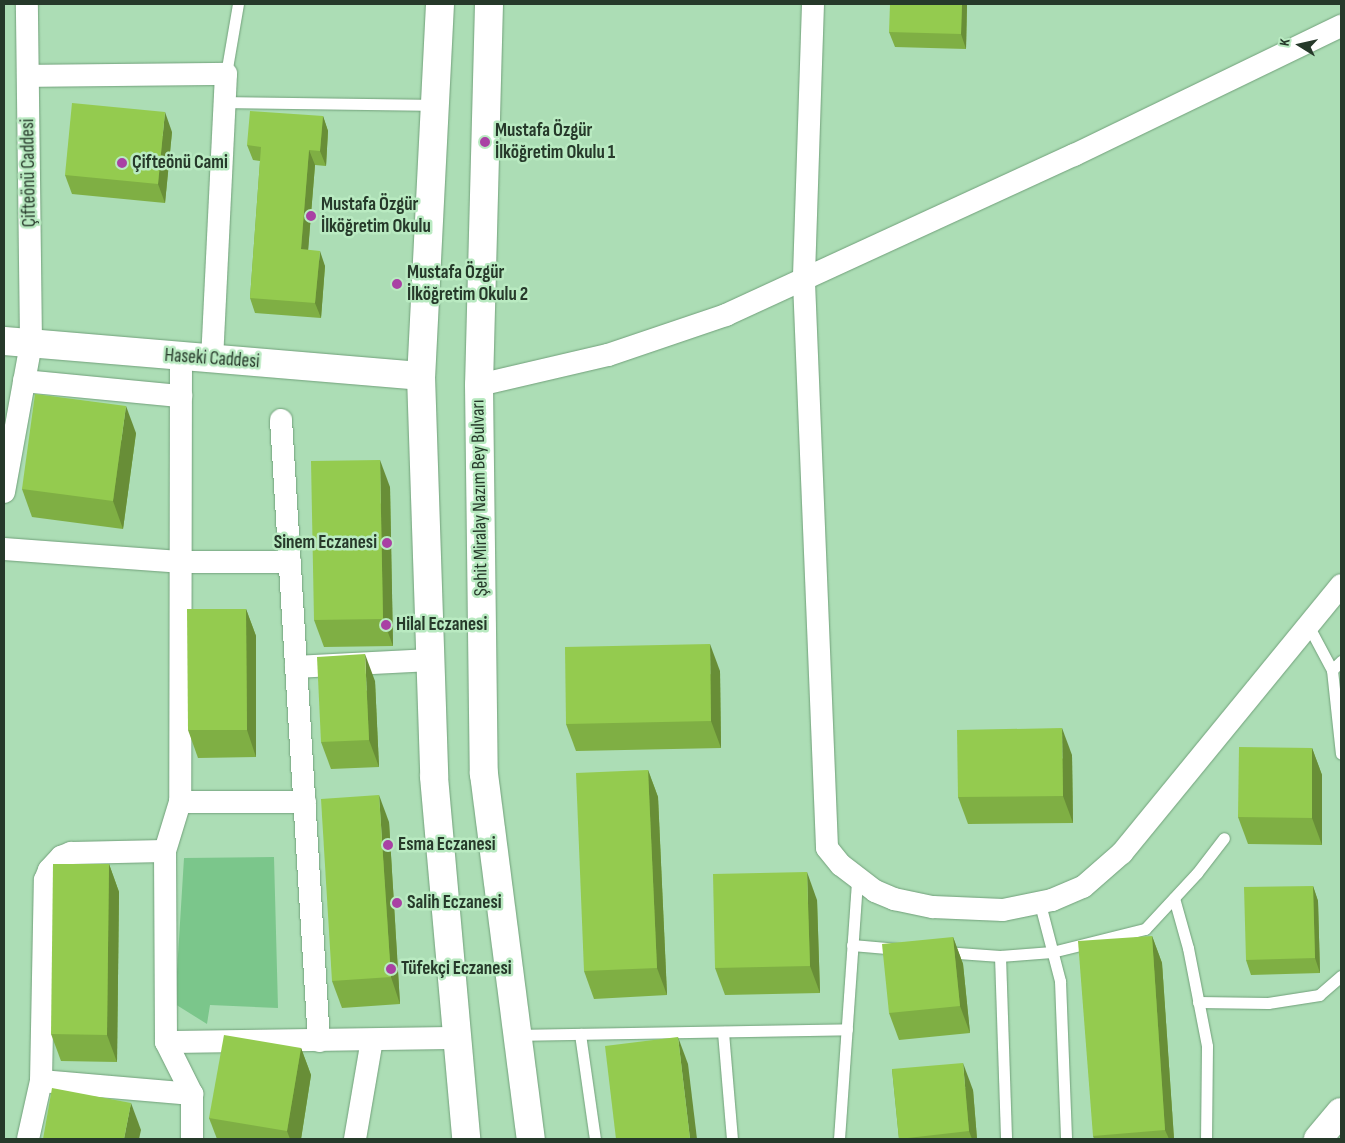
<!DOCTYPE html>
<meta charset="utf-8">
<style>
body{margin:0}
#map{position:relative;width:1345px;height:1143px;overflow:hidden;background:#acddb5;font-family:"Sofia Sans Condensed",sans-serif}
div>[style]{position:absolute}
.green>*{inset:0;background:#7bc68b}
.roads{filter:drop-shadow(0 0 1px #71a07a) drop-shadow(0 0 1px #71a07a)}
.lane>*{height:11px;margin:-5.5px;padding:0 5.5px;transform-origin:5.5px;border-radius:5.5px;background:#fff}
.street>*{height:22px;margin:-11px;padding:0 11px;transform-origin:11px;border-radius:11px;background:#fff}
.secondary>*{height:28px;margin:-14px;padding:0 14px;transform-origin:14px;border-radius:14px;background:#fff}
.primary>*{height:28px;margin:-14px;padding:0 14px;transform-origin:14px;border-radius:14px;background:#fff}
.wall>*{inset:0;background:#7faf44}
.shaded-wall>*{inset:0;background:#688e37}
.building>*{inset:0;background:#94cb4f}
.dots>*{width:14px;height:14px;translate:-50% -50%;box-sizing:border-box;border:2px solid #b9eac1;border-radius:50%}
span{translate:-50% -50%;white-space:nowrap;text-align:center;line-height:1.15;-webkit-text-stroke:5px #b9eac1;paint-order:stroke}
.poi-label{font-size:19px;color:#26392a;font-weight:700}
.left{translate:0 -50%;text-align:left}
.right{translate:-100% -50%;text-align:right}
.street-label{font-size:19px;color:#26392a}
.frame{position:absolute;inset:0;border:5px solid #26392a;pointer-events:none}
.north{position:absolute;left:1275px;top:20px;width:50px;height:50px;-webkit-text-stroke:4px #b9eac1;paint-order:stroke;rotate:280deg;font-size:14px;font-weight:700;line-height:20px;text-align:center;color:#26392a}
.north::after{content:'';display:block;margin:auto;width:18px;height:22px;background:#26392a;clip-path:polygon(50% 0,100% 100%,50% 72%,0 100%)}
</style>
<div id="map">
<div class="green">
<div style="clip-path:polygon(274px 857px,278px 1008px,210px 1005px,207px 1024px,175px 1004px,184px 858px)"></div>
</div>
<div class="roads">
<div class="lane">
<div style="left:226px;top:74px;width:71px;rotate:-80.3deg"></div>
<div style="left:224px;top:102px;width:211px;rotate:0.8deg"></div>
<div style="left:1308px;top:625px;width:51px;rotate:61.9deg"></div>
<div style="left:1332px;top:670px;width:84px;rotate:83.9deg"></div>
<div style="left:1332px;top:670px;width:13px;rotate:-45deg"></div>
<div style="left:1174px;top:898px;width:52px;rotate:74.4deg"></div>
<div style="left:1188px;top:948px;width:100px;rotate:79deg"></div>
<div style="left:1207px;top:1046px;width:93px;rotate:90.6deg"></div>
<div style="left:1040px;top:904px;width:80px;rotate:75.4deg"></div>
<div style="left:1060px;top:981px;width:158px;rotate:87.8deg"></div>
<div style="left:852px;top:945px;width:46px;rotate:5deg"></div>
<div style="left:944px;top:952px;width:56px;rotate:4.1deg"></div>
<div style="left:1000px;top:956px;width:52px;rotate:-4.4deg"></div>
<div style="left:1052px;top:952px;width:96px;rotate:-13.9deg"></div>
<div style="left:1145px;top:929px;width:76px;rotate:-47.1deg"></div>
<div style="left:1197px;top:873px;width:44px;rotate:-52.4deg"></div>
<div style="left:1000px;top:956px;width:183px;rotate:88.1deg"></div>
<div style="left:1198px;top:1002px;width:70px;rotate:0.8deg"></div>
<div style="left:1268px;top:1003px;width:52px;rotate:-8.9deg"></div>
<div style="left:1319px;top:995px;width:29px;rotate:-41deg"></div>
<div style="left:723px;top:1032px;width:107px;rotate:85.2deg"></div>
<div style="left:580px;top:1034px;width:106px;rotate:81.9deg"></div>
<div style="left:518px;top:1035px;width:329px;rotate:-1deg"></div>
<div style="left:839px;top:1139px;width:260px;rotate:-86deg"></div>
</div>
<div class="street">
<div style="left:813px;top:4px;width:278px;rotate:91.9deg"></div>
<div style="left:804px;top:282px;width:566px;rotate:87.67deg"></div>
<div style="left:827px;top:848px;width:22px;rotate:51deg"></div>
<div style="left:841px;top:865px;width:43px;rotate:37.4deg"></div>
<div style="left:875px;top:891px;width:21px;rotate:23deg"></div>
<div style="left:894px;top:899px;width:40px;rotate:12deg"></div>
<div style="left:933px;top:907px;width:70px;rotate:2.5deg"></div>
<div style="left:1003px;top:910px;width:50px;rotate:-11.5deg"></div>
<div style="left:1052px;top:900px;width:34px;rotate:-23deg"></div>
<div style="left:1083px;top:887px;width:52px;rotate:-41.1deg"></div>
<div style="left:1122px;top:853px;width:346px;rotate:-50.7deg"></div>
<div style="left:28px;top:76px;width:198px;rotate:-0.6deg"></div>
<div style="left:226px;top:74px;width:284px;rotate:92.8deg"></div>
<div style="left:181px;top:357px;width:445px;rotate:90.1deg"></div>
<div style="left:180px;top:802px;width:51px;rotate:107deg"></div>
<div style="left:165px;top:851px;width:191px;rotate:89.7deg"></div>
<div style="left:166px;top:1042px;width:58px;rotate:63.4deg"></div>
<div style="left:192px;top:1094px;width:45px;rotate:90deg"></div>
<div style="left:24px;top:381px;width:158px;rotate:5.5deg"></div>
<div style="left:479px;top:385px;width:132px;rotate:-13.1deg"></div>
<div style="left:608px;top:355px;width:125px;rotate:-18.7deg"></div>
<div style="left:726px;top:315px;width:383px;rotate:-24.7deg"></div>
<div style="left:1074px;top:155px;width:297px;rotate:-25.8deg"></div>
<div style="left:281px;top:420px;width:622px;rotate:86.5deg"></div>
<div style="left:4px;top:492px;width:151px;rotate:-79.7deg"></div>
<div style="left:31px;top:343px;width:339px;rotate:-90.7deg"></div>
<div style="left:4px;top:549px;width:176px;rotate:4.2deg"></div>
<div style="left:180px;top:562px;width:110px"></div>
<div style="left:296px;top:667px;width:134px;rotate:-3deg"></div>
<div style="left:180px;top:802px;width:125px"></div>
<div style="left:166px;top:1042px;width:291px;rotate:-0.8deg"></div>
<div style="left:41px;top:1081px;width:152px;rotate:4.9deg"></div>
<div style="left:28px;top:1139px;width:59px;rotate:-77.4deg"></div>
<div style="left:41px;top:1081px;width:201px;rotate:-88.9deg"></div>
<div style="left:45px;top:880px;width:11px;rotate:-68deg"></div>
<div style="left:49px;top:870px;width:18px;rotate:-47deg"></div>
<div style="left:61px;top:857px;width:11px;rotate:-22deg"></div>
<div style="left:71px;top:853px;width:94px;rotate:-1.2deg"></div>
<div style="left:355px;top:1139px;width:100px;rotate:-80.3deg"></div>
</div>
<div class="secondary">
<div style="left:4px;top:341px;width:418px;rotate:4.8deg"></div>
</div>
<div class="primary">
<div style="left:440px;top:4px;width:372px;rotate:92.9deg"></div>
<div style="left:421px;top:376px;width:401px;rotate:88.1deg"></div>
<div style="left:434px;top:777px;width:363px;rotate:84.9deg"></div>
<div style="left:489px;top:4px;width:381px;rotate:91.5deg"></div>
<div style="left:479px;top:385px;width:389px;rotate:89.3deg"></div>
<div style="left:484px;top:774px;width:368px;rotate:82.7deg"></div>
<div style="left:1318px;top:1139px;width:35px;rotate:-50deg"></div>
</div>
</div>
<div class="wall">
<div style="clip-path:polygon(967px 4px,966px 49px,895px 47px,889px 32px)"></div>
<div style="clip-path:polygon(323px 116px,328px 131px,326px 166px,315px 165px,308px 250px,325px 266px,321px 318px,255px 313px,250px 298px,260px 161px,253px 160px,247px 145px)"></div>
<div style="clip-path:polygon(172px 132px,165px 203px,72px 194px,65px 175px)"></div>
<div style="clip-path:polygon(136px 433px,123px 529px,32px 517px,22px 489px)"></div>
<div style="clip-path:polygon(390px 487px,393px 646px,324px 647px,314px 620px)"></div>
<div style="clip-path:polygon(246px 609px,256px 636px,256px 757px,198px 758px,188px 730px)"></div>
<div style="clip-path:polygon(720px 671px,721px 748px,576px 751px,566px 724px)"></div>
<div style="clip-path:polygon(375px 681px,379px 767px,331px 769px,321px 742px)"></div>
<div style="clip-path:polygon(1312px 748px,1322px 775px,1322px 845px,1248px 844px,1238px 817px)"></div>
<div style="clip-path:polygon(1072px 755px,1073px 823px,968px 824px,958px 797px)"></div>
<div style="clip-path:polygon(648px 770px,658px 797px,667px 995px,594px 999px,584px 971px)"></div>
<div style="clip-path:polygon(389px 822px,400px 1004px,342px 1008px,332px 981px)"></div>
<div style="clip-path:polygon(109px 864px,119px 892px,117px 1062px,61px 1061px,51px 1034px)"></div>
<div style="clip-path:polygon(1313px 886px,1318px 901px,1320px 973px,1251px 975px,1246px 960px)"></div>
<div style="clip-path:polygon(817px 900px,820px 993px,725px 995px,715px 968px)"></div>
<div style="clip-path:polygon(1152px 936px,1162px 963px,1174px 1139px,1094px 1139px,1093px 1136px)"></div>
<div style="clip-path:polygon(953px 937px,963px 964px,970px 1033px,899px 1040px,889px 1013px)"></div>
<div style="clip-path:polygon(301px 1048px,311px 1075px,301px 1139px,217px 1139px,209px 1118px)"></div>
<div style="clip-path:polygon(892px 1069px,973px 1090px,977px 1139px,899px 1139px)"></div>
</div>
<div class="shaded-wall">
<div style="clip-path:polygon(962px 4px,967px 4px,966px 49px,961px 34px)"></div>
<div style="clip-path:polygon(165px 112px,172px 132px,165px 203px,158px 184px)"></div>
<div style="clip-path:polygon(323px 116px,328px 131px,326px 166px,320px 151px)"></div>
<div style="clip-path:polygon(309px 150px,315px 165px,307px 264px,301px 249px)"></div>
<div style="clip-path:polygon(320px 251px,325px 266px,321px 318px,315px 303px)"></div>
<div style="clip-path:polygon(126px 406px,136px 433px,123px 529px,113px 501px)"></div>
<div style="clip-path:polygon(380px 460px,390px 487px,393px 646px,383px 619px)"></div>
<div style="clip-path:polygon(246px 609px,256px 636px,256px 757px,247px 730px)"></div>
<div style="clip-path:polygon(710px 644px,720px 671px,721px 748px,711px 721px)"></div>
<div style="clip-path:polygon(365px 654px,375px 681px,379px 767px,369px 740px)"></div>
<div style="clip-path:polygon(1062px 728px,1072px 755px,1073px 823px,1063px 796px)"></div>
<div style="clip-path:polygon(1312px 748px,1322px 775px,1322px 845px,1312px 818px)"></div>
<div style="clip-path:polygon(648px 770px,658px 797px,667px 995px,657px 968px)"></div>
<div style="clip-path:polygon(379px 795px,389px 822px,400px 1004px,391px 977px)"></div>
<div style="clip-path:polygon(109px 864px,119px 892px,117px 1062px,107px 1035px)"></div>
<div style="clip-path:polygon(807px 872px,817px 900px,820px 993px,810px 966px)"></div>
<div style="clip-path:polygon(1313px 886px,1318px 901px,1320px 973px,1315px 958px)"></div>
<div style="clip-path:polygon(1152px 936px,1162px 963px,1174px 1139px,1169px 1139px,1165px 1130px)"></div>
<div style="clip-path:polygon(953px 937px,963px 964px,970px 1033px,960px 1006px)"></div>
<div style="clip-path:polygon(678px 1037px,688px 1064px,697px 1139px,690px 1139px)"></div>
<div style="clip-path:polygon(301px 1048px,311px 1075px,301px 1139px,290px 1139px,287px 1131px)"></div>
<div style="clip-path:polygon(963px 1063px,973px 1090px,977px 1139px,972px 1139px,969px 1131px)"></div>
<div style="clip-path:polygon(131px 1103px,141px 1130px,139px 1139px,124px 1139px)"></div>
</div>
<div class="building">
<div style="clip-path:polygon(890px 4px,962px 4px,961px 34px,889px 32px)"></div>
<div style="clip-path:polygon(72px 103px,165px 112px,158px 184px,65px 175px)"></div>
<div style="clip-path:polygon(250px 111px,323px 116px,320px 151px,309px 150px,301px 249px,320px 251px,315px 303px,250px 298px,261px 147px,247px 145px)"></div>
<div style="clip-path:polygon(35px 394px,126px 406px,113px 501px,22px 489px)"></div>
<div style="clip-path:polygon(380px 460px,383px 619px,314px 620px,311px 461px)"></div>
<div style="clip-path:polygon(187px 609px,246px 609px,247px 730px,188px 730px)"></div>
<div style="clip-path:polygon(710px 644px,711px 721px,566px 724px,565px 647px)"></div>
<div style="clip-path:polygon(365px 654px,369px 740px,321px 742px,317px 657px)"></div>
<div style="clip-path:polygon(1062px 728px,1063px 796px,958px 797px,957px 730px)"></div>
<div style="clip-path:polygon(1239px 747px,1312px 748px,1312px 818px,1238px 817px)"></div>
<div style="clip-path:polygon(648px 770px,657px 968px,584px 971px,576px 773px)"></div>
<div style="clip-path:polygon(379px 795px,391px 977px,332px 981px,321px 799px)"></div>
<div style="clip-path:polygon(53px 864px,109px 864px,107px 1035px,51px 1034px)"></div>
<div style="clip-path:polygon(807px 872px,810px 966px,715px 968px,713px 874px)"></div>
<div style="clip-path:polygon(1313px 886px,1315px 958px,1246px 960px,1244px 887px)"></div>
<div style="clip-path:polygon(1152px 936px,1165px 1130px,1093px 1136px,1078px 941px)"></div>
<div style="clip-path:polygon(953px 937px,960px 1006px,889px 1013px,882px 944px)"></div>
<div style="clip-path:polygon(224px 1035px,301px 1048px,287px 1131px,209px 1118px)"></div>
<div style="clip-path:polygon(678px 1037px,690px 1139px,616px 1139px,605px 1046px)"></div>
<div style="clip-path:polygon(963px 1063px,969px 1131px,899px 1139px,892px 1069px)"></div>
<div style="clip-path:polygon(52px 1088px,131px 1103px,124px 1139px,43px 1139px)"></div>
</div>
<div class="dots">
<div style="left:485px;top:142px;background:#a941a4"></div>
<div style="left:122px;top:163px;background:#a941a4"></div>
<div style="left:311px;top:216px;background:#a941a4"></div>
<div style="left:397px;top:284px;background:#a941a4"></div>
<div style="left:387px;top:543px;background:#a941a4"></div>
<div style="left:386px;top:625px;background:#a941a4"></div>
<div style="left:388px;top:845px;background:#a941a4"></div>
<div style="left:397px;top:903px;background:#a941a4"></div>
<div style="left:391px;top:969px;background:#a941a4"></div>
</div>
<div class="poi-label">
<span class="left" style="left:495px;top:142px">Mustafa Özgür<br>İlköğretim Okulu 1</span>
<span class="left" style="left:132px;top:163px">Çifteönü Cami</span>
<span class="left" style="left:321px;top:216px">Mustafa Özgür<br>İlköğretim Okulu</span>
<span class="left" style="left:407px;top:284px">Mustafa Özgür<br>İlköğretim Okulu 2</span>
<span class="right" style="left:377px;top:543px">Sinem Eczanesi</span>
<span class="left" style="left:396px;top:625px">Hilal Eczanesi</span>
<span class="left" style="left:398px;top:845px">Esma Eczanesi</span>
<span class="left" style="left:407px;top:903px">Salih Eczanesi</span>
<span class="left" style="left:401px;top:969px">Tüfekçi Eczanesi</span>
</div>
<div class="street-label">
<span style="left:29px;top:173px;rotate:-91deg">Çifteönü Caddesi</span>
<span style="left:212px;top:359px;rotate:4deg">Haseki Caddesi</span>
<span style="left:480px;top:498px;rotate:-91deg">Şehit Miralay Nazım Bey Bulvarı</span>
</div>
<div class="frame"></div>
<div class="north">K</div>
</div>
